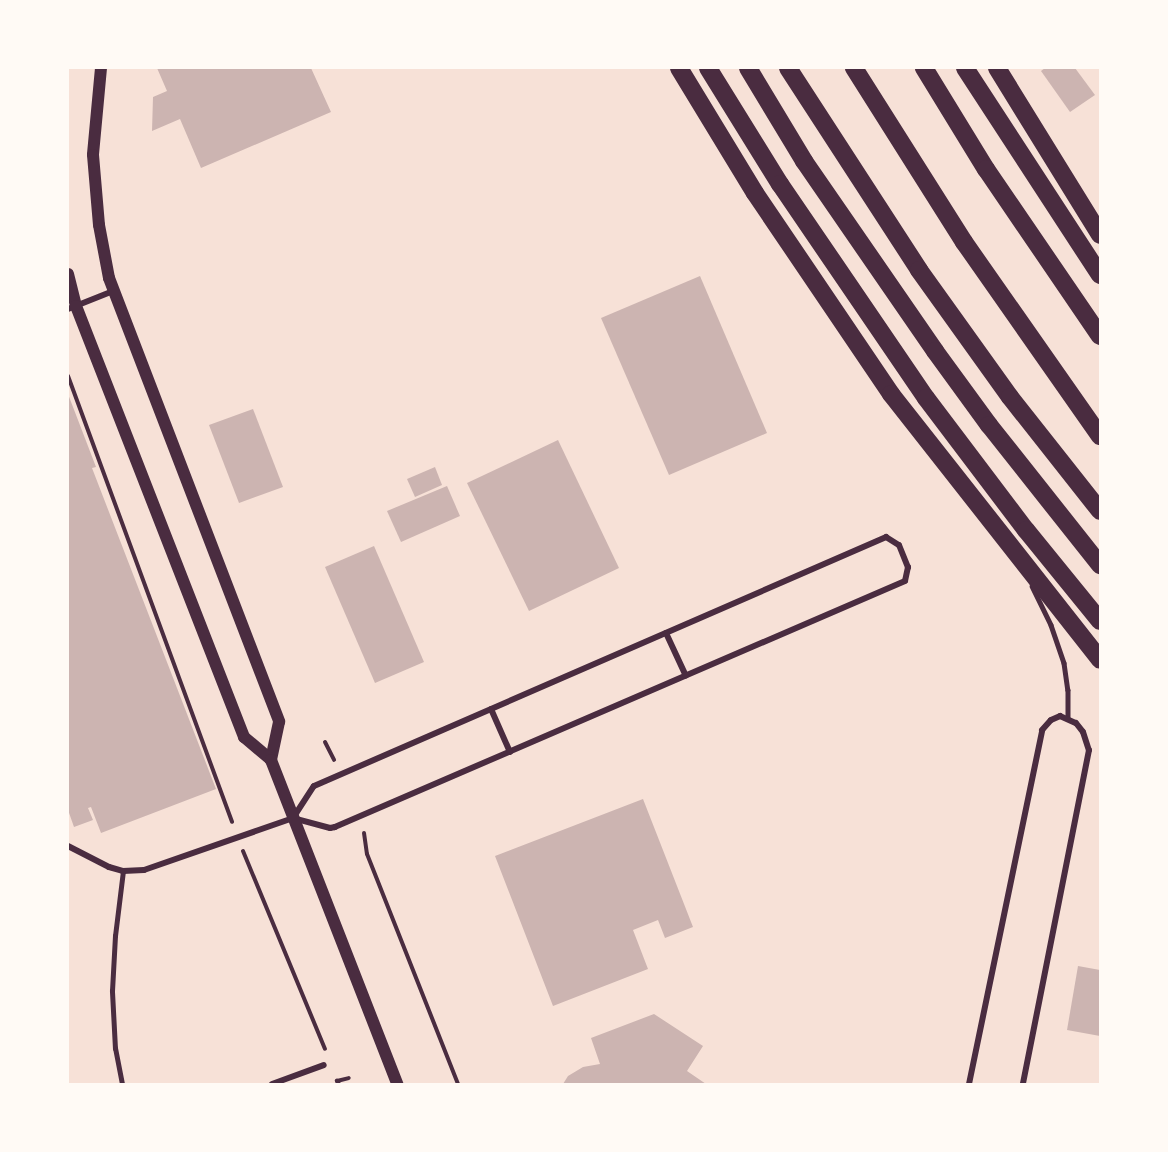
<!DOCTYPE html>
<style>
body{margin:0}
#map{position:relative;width:1168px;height:1152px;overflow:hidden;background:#f7e1d7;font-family:"Crimson Pro",serif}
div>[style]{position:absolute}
.building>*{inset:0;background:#ccb4b1}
.path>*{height:4px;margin:-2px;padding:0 2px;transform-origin:2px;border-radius:2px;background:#4a2c40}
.service>*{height:4.5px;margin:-2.25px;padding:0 2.25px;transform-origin:2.25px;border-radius:2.25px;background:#4a2c40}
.minor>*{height:6px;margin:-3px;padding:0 3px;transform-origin:3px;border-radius:3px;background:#4a2c40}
.secondary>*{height:12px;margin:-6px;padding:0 6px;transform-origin:6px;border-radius:6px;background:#4a2c40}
.motorway>*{height:18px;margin:-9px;padding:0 9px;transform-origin:9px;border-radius:9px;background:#4a2c40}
span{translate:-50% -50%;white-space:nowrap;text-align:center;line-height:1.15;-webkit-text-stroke:4.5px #fffaf5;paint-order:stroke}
.frame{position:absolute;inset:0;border:69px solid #fffaf5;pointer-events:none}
</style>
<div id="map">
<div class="building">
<div style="clip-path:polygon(157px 68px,311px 68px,331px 112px,201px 168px,180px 119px,152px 131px,153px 97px,167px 91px)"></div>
<div style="clip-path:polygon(1045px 68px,1075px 68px,1095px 95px,1070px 112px,1041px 71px)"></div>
<div style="clip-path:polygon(700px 276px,767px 433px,669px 475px,601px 318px)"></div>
<div style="clip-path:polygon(68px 394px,96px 467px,92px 468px,216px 789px,101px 833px,91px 807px,88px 808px,93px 820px,74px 827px,68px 810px)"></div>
<div style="clip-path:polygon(253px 409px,283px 487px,239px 503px,209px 425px)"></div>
<div style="clip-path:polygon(558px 440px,619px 568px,529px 611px,467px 483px)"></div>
<div style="clip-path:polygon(435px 467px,442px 485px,415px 497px,407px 479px)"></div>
<div style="clip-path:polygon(447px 486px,460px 516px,401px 542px,387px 511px)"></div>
<div style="clip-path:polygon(374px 546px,424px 662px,375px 683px,325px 567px)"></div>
<div style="clip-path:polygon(643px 799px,693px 927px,665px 938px,658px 920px,633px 930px,648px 969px,553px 1006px,495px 856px)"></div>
<div style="clip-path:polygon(1078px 966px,1100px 970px,1100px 1036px,1067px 1030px)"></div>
<div style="clip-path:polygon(654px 1014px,703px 1046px,687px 1071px,706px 1084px,563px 1084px,568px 1076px,583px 1067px,600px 1064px,591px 1038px)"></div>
</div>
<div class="path">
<div style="left:68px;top:376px;width:475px;rotate:69.8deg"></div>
<div style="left:325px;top:742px;width:20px;rotate:63deg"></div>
<div style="left:364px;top:833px;width:21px;rotate:82deg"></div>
<div style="left:367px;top:854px;width:247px;rotate:68.4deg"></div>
<div style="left:243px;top:851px;width:214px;rotate:67.5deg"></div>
<div style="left:339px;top:1084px;width:4px;rotate:-124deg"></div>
<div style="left:337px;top:1081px;width:12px;rotate:-14deg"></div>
</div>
<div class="service">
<div style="left:1032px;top:586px;width:43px;rotate:64deg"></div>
<div style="left:1051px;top:625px;width:40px;rotate:71.1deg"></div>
<div style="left:1064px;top:663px;width:27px;rotate:82deg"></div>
<div style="left:1068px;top:690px;width:27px;rotate:90deg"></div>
<div style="left:122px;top:1084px;width:36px;rotate:-101deg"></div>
<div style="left:115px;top:1049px;width:58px;rotate:-93deg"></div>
<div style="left:112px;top:991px;width:55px;rotate:-86.9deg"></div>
<div style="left:115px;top:936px;width:65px;rotate:-83deg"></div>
</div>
<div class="minor">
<div style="left:68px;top:309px;width:48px;rotate:-21.8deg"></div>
<div style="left:886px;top:537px;width:15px;rotate:32deg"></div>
<div style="left:899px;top:545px;width:24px;rotate:68deg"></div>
<div style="left:908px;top:567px;width:14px;rotate:102deg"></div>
<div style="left:905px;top:581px;width:621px;rotate:156.66deg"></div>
<div style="left:335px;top:827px;width:5px;rotate:169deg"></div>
<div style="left:330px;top:828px;width:38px;rotate:-165deg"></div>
<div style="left:293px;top:818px;width:38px;rotate:-57deg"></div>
<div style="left:314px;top:786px;width:624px;rotate:-23.52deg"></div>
<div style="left:666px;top:633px;width:47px;rotate:65.1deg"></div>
<div style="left:491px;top:709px;width:47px;rotate:66.2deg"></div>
<div style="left:68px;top:846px;width:46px;rotate:27.1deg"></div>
<div style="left:109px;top:867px;width:15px;rotate:16deg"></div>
<div style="left:123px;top:871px;width:21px;rotate:-3deg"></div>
<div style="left:144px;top:870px;width:158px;rotate:-19.2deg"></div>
<div style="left:272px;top:1084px;width:55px;rotate:-20.1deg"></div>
<div style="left:969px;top:1084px;width:361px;rotate:-78.3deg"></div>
<div style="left:1042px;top:730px;width:13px;rotate:-48deg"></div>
<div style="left:1051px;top:720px;width:10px;rotate:-24deg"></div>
<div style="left:1060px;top:716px;width:17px;rotate:24deg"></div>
<div style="left:1076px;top:723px;width:11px;rotate:52deg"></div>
<div style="left:1083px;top:732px;width:19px;rotate:72deg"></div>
<div style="left:1089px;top:750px;width:340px;rotate:101.2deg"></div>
</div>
<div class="secondary">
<div style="left:101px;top:68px;width:87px;rotate:95.3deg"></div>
<div style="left:93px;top:155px;width:70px;rotate:85.1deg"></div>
<div style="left:99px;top:225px;width:54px;rotate:79.3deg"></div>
<div style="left:109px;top:278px;width:475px;rotate:69deg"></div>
<div style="left:279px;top:722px;width:39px;rotate:102deg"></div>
<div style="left:68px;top:274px;width:33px;rotate:76deg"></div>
<div style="left:76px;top:306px;width:463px;rotate:68.7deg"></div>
<div style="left:244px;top:737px;width:35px;rotate:40deg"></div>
<div style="left:271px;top:760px;width:348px;rotate:68.7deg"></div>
</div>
<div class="motorway">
<div style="left:679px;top:68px;width:146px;rotate:58.7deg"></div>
<div style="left:755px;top:193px;width:243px;rotate:55.9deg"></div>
<div style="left:891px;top:394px;width:338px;rotate:51.8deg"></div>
<div style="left:708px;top:68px;width:137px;rotate:58.2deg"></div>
<div style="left:780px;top:184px;width:259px;rotate:55.7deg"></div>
<div style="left:926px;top:398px;width:166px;rotate:52.9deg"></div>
<div style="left:1026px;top:530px;width:117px;rotate:50.9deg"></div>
<div style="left:748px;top:68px;width:109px;rotate:58.9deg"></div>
<div style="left:804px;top:161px;width:231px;rotate:55.4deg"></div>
<div style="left:935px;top:351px;width:92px;rotate:53.9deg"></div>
<div style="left:989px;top:425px;width:179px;rotate:51.6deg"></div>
<div style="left:788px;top:68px;width:241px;rotate:57deg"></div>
<div style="left:919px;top:270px;width:156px;rotate:54.4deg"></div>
<div style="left:1010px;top:397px;width:145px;rotate:51.7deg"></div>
<div style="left:854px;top:68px;width:206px;rotate:57.7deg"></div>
<div style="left:964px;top:242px;width:237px;rotate:55deg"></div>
<div style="left:924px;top:68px;width:119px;rotate:58.5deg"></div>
<div style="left:986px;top:169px;width:202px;rotate:55.7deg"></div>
<div style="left:965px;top:68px;width:247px;rotate:56.9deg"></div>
<div style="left:997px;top:68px;width:196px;rotate:58.3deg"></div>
</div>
<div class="frame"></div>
</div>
